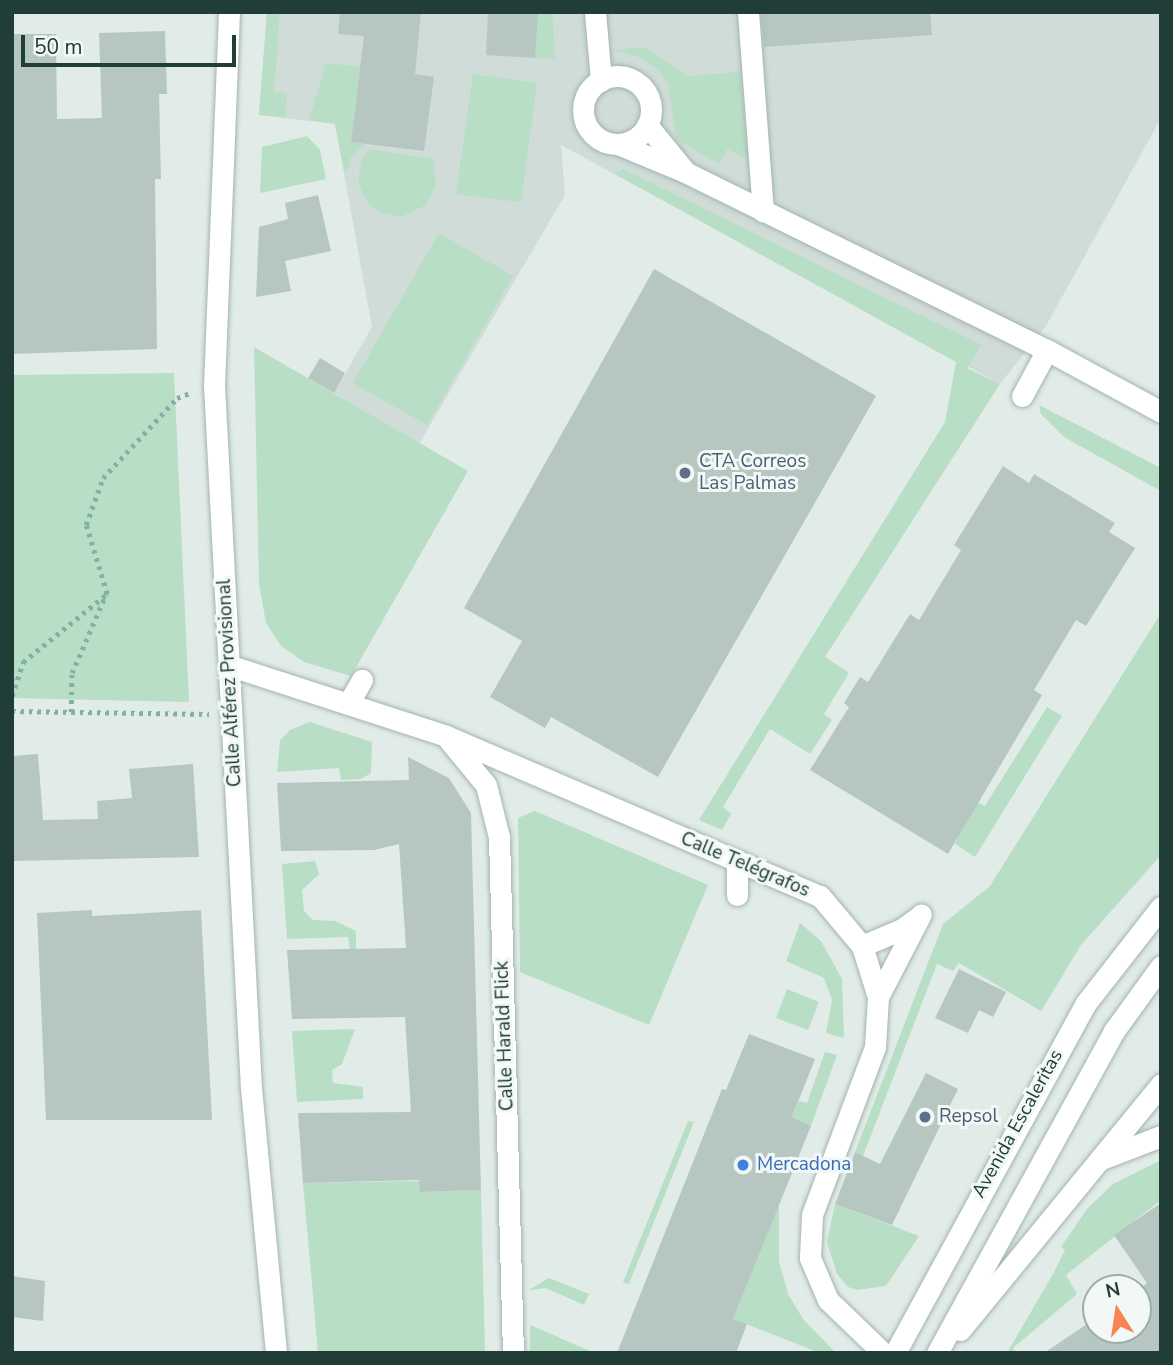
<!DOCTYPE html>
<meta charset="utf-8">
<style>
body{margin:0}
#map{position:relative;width:1173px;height:1365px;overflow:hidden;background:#e1ece8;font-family:"Nunito Sans",sans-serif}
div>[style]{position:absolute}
.built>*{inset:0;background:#cfdcd7}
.green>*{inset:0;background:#b8dec5}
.building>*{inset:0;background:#b6c7c1}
.path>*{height:4.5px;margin-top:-2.25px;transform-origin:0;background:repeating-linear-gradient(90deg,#80b1a4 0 3.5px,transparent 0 8.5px)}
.roads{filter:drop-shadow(0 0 2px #a3b4af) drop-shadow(0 0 2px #a3b4af)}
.minor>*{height:21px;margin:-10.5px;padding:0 10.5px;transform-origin:10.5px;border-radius:10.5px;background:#fff}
.minor>.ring{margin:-10.5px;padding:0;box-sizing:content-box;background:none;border:21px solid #fff;border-radius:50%}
.dots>*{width:19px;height:19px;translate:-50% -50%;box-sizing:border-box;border:4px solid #f1f8f5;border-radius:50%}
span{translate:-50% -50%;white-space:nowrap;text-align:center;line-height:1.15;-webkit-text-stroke:6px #f1f8f5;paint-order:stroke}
.service-label{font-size:19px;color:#4e5e75}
.left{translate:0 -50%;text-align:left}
.street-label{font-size:19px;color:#203d37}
.shop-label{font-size:19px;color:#366cbe}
.frame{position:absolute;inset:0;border:14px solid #203d37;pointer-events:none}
.north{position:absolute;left:1082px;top:1274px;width:70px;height:70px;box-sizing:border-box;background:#f1f8f5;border:2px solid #9dada9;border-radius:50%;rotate:348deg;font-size:19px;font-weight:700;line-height:28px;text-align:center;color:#203d37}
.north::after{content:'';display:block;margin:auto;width:24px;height:32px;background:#f88353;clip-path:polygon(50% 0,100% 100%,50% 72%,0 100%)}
.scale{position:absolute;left:21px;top:35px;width:215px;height:32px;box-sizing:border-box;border:4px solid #203d37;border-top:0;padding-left:9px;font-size:21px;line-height:24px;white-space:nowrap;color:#203d37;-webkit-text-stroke:5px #f1f8f5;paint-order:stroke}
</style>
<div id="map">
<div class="built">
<div style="clip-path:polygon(267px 12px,1161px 12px,1161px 118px,1046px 326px,1000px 384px,561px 145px,565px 195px,419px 444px,334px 393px,372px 327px,335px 124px,259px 115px)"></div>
</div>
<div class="green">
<div style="clip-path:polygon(267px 12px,280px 12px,274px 92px,287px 93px,285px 117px,259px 115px)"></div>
<div style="clip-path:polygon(538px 12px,552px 12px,555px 59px,535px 58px)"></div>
<div style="clip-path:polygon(643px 47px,689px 76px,740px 72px,748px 159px,727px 149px,719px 164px,676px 138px,668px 83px,657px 69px,637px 56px,614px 50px)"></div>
<div style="clip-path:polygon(326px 63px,360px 67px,351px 142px,364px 144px,351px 157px,348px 170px,344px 170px,335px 124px,309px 120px)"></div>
<div style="clip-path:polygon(473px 74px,537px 83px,521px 202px,456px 194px)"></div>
<div style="clip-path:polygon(307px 136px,320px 150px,326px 179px,260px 193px,262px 147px)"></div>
<div style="clip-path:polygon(370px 149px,433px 159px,436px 185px,426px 205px,401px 217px,379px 212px,369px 204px,358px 184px,361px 161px)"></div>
<div style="clip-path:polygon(623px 169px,981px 345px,967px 368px,1000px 384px,825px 657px,849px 673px,824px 714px,832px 720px,810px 754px,770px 729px,723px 807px,731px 814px,722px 830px,699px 820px,945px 422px,956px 362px,615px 174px)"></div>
<div style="clip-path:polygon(439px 233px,513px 276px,427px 425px,353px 383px)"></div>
<div style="clip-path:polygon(254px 347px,468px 471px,351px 676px,304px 662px,281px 646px,266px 623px,259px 584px)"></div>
<div style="clip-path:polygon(174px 373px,189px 702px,12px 698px,12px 375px)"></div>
<div style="clip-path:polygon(1039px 405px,1161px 468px,1161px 491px,1064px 437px,1041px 414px)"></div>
<div style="clip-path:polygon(1161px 613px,1161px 855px,1081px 945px,1041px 1011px,959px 963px,953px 971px,937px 964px,863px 1156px,855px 1152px,943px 924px,990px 886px)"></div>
<div style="clip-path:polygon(1047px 707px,1062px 716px,975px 857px,955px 844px,964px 821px,977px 802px,985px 806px)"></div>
<div style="clip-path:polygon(310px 722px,372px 742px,371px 773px,361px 779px,341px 780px,339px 768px,277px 772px,280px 740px,290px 730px)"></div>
<div style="clip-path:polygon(535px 811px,708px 885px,649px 1025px,520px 972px,518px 818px)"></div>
<div style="clip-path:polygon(315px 861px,319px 874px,302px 890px,304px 911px,313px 920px,335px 921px,356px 931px,356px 949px,350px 949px,348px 937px,287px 939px,282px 864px)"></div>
<div style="clip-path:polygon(800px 923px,821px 941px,842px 979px,844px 1038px,826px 1033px,832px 1000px,824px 978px,786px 961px)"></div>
<div style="clip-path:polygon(787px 989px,819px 1002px,808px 1030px,776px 1018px)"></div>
<div style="clip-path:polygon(355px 1029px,342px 1064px,332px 1070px,333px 1083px,363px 1087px,363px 1099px,297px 1102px,292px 1031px)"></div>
<div style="clip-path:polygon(825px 1052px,837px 1055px,811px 1126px,792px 1117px,799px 1101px,807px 1103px)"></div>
<div style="clip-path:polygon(688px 1121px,694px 1122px,629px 1284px,623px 1282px)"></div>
<div style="clip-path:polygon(1161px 1160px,1161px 1200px,1066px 1275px,1077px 1294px,1013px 1348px,1016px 1353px,1007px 1353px,1054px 1272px,1065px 1250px,1061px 1247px,1087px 1209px,1113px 1184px)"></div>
<div style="clip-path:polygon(420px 1181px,421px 1192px,481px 1190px,485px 1353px,318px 1353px,303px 1183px)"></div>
<div style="clip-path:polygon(779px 1204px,779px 1261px,788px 1294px,803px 1319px,836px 1353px,820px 1353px,733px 1319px)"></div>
<div style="clip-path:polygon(835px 1204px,919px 1236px,886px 1286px,857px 1290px,848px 1287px,837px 1274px,827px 1242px)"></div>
<div style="clip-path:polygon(549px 1278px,589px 1294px,584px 1305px,546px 1288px,529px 1290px)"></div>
<div style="clip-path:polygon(530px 1325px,549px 1333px,594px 1353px,530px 1353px)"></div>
</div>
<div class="building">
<div style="clip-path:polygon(340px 12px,421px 12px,415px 74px,434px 77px,424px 151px,351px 142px,364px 36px,338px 34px)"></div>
<div style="clip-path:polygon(488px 12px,538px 12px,535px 58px,486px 55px)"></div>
<div style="clip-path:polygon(761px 12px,930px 12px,932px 35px,764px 47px)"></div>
<div style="clip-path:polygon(165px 31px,167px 94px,159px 94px,161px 179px,155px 179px,157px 349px,12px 354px,12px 34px,56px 34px,57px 119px,102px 118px,99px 33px)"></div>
<div style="clip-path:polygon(318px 195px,331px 251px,285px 261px,291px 291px,256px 297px,259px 227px,288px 219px,285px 203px)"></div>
<div style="clip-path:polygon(654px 269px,876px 396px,658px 777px,551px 717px,545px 728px,490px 697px,522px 641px,464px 608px)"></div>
<div style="clip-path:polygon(320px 358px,345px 373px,334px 393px,308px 378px)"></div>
<div style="clip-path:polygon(1003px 466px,1029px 483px,1034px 474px,1115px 523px,1109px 532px,1135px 548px,1086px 626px,1076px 620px,1034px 690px,1042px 695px,948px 854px,810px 770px,849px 707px,844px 703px,860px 677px,868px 682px,910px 614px,919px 620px,961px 550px,954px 545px)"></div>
<div style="clip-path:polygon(38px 754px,43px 820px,98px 819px,97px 801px,132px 798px,129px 769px,193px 764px,199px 857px,12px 861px,12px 756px)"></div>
<div style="clip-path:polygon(408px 757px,449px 778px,471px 813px,481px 1190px,420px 1192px,419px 1180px,303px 1183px,298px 1113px,411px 1112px,405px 1017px,292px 1019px,287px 950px,406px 948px,399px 844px,374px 850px,281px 851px,277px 783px,409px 780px)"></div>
<div style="clip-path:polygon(92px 910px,92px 916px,201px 910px,212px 1120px,46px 1120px,37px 913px)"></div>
<div style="clip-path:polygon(959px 969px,1006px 992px,993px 1017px,979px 1010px,968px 1033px,935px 1018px)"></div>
<div style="clip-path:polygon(749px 1034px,815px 1059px,792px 1117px,811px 1126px,733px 1319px,747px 1324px,736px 1353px,617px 1353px,722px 1089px,726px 1090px)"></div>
<div style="clip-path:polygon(926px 1073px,958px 1089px,892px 1225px,835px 1204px,855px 1152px,880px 1164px)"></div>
<div style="clip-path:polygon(1161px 1203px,1161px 1353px,1044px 1353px,1096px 1318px,1096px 1330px,1138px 1330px,1138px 1290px,1147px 1283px,1114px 1235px)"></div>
<div style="clip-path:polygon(12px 1276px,45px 1281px,43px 1321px,12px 1317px)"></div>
</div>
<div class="path">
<div style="left:12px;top:696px;width:36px;rotate:-72deg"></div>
<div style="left:23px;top:662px;width:108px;rotate:-39deg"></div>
<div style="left:107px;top:594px;width:72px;rotate:-106.9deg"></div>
<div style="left:86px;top:525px;width:50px;rotate:-70.1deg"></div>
<div style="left:103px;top:478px;width:109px;rotate:-47.2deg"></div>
<div style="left:177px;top:398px;width:14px;rotate:-21deg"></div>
<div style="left:12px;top:711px;width:197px;rotate:0.9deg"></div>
<div style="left:71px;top:712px;width:39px;rotate:-89deg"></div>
<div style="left:72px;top:673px;width:86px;rotate:-66.7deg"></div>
</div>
<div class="roads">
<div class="minor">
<div style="left:229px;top:12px;width:373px;rotate:92.3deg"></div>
<div style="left:214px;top:385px;width:704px;rotate:86.99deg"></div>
<div style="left:251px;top:1088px;width:266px;rotate:84.6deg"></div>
<div style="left:595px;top:12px;width:69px;rotate:85deg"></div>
<div style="left:748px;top:12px;width:200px;rotate:85.7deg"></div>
<div class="ring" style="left:583px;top:76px;width:47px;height:47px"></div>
<div style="left:647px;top:125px;width:58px;rotate:50.6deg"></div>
<div style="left:618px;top:144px;width:73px;rotate:22.7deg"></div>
<div style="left:685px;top:172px;width:403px;rotate:26.2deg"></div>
<div style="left:1022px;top:396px;width:52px;rotate:-61.5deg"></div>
<div style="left:1047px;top:350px;width:130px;rotate:28.5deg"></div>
<div style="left:231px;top:666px;width:226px;rotate:18deg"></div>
<div style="left:446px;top:736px;width:407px;rotate:23.2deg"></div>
<div style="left:820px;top:896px;width:65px;rotate:50deg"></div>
<div style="left:862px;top:946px;width:53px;rotate:72.6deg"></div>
<div style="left:878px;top:997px;width:50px;rotate:93.4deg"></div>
<div style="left:875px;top:1047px;width:179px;rotate:110.6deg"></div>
<div style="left:812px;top:1215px;width:43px;rotate:92.7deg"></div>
<div style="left:810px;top:1258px;width:46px;rotate:66.8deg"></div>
<div style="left:828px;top:1300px;width:76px;rotate:43.9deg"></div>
<div style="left:348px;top:704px;width:28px;rotate:-60deg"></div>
<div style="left:449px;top:740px;width:58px;rotate:50.6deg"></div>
<div style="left:486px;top:785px;width:54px;rotate:76deg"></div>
<div style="left:499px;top:837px;width:516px;rotate:88.45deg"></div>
<div style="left:737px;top:895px;width:34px;rotate:-90deg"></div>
<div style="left:862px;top:946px;width:43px;rotate:-23deg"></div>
<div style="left:902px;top:929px;width:19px;rotate:-36deg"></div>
<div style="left:878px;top:997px;width:93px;rotate:-62.6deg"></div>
<div style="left:1099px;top:1160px;width:66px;rotate:-21.2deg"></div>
<div style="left:960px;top:1330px;width:318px;rotate:-50.7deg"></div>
<div style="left:895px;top:1353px;width:399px;rotate:-61.4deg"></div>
<div style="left:1086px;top:1003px;width:122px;rotate:-52deg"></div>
<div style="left:937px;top:1353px;width:367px;rotate:-61.2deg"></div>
<div style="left:1114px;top:1031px;width:80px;rotate:-54.1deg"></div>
</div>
</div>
<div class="dots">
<div style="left:685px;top:473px;background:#5c6f8a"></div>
<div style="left:925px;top:1117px;background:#5c6f8a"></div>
<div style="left:743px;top:1165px;background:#3f7fe0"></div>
</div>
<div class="service-label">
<span class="left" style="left:699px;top:473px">CTA Correos<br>Las Palmas</span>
<span class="left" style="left:939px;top:1117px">Repsol</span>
</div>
<div class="street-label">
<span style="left:230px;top:683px;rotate:-93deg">Calle Alférez Provisional</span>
<span style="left:745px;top:865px;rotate:23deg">Calle Telégrafos</span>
<span style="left:505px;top:1036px;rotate:-92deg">Calle Harald Flick</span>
<span style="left:1018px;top:1124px;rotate:-61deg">Avenida Escaleritas</span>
</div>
<div class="shop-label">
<span class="left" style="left:757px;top:1165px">Mercadona</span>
</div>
<div class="frame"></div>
<div class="north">N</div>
<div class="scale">50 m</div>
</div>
